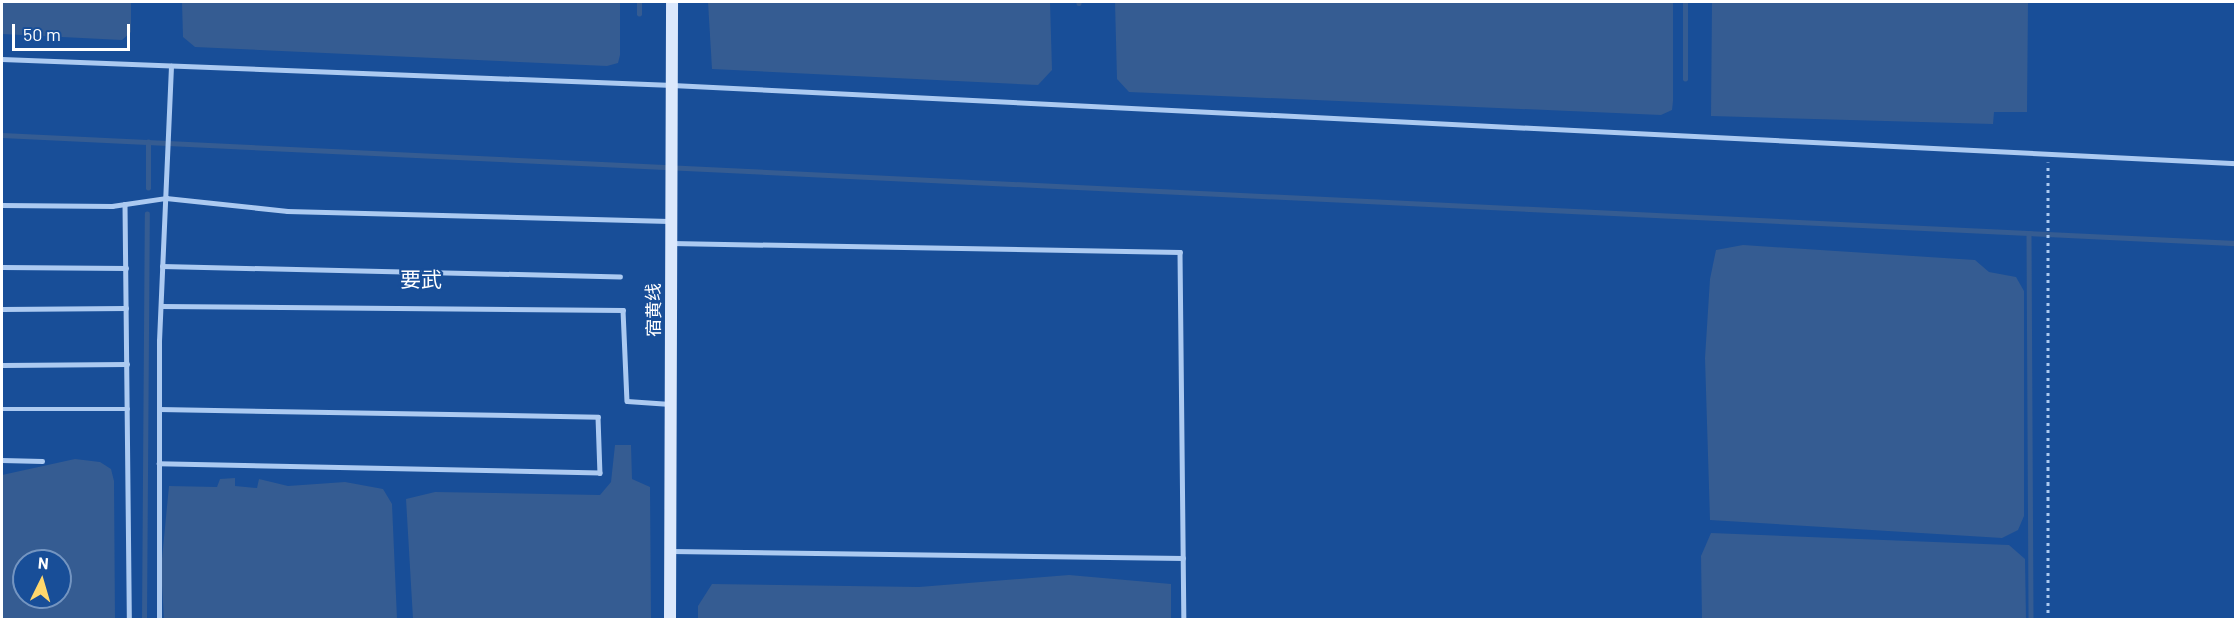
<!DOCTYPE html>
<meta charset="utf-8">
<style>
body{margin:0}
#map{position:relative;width:2237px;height:621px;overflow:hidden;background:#184e98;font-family:Barlow,"Noto Sans SC",sans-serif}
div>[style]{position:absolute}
.water>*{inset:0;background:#355c92}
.stream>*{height:4.5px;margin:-2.25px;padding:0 2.25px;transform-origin:2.25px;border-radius:2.25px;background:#355c92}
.path>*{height:3px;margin-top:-1.5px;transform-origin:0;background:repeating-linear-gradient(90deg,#accaf1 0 3px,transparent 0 7.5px)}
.lane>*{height:4.5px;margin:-2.25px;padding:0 2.25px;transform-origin:2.25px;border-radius:2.25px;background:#accaf1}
.secondary>*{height:12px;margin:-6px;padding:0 6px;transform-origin:6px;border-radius:6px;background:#dbe8fc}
span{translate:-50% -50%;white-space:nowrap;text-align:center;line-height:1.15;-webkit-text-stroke:4.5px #184e98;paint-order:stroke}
.street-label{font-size:18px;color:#fff}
.quarter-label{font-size:21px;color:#fff}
.frame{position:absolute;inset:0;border:3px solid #fff;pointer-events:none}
.north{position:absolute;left:12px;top:549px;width:60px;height:60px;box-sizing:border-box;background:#184e98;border:2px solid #7495c1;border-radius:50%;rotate:5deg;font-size:16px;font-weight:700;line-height:24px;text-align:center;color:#fff}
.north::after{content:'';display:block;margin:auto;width:21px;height:27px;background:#ffd76c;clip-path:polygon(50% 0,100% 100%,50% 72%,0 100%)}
.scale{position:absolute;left:12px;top:24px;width:118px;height:27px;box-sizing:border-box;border:3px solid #fff;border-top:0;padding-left:8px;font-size:18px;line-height:21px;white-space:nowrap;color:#fff;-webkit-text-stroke:4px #184e98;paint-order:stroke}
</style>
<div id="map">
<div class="water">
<div style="clip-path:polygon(2px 2px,131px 2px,131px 32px,122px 40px,2px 34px)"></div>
<div style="clip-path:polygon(182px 2px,620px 2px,620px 55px,618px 63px,607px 66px,195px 47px,183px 37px)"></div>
<div style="clip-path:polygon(708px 2px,1050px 2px,1052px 70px,1038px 85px,712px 69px)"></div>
<div style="clip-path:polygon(1115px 2px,1673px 2px,1673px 101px,1672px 110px,1661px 115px,1129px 92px,1117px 79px)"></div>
<div style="clip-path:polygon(1712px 2px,2028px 2px,2027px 112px,1994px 112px,1993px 124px,1711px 116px)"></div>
<div style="clip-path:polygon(1743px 245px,1975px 260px,1989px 272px,2016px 277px,2024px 291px,2024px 516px,2018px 530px,2002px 538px,1710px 520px,1705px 358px,1710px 279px,1716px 250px)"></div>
<div style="clip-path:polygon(615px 445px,631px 445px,632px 479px,650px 487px,651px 619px,413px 619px,406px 499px,435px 492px,600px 495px,611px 482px)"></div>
<div style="clip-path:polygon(evenodd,75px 459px,100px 462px,111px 469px,114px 481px,115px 619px,2px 619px,2px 475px,75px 459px,24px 561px,60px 561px,60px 597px,24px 597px,24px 561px)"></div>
<div style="clip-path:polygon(235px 478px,235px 486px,257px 488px,259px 479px,288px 486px,345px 482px,383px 489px,392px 504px,397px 619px,164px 619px,161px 569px,169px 486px,217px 487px,220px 479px)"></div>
<div style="clip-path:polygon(1711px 533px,2009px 545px,2025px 559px,2026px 619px,1702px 619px,1701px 556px)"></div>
<div style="clip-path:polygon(1069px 575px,1171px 584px,1171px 619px,698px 619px,698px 606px,712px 584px,919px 587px)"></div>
</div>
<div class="stream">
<div style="left:1079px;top:2px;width:1px;rotate:90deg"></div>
<div style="left:639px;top:14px;width:12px;rotate:-90deg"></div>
<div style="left:1685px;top:79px;width:77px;rotate:-90deg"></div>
<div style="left:2px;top:135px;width:2237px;rotate:2.77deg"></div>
<div style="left:148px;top:188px;width:46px;rotate:-90deg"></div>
<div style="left:2029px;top:233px;width:387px;rotate:89.7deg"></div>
<div style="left:144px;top:620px;width:406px;rotate:-89.6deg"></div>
</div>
<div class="path">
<div style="left:2048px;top:620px;width:458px;rotate:-90deg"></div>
</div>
<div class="lane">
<div style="left:2px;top:59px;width:671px;rotate:2.22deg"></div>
<div style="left:672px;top:85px;width:1566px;rotate:2.86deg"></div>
<div style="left:125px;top:204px;width:416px;rotate:89.4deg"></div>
<div style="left:2px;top:205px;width:110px;rotate:0.5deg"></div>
<div style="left:112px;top:206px;width:55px;rotate:-8.4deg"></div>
<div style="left:166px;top:198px;width:122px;rotate:6.1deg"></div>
<div style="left:287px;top:211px;width:382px;rotate:1.5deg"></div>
<div style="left:671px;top:243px;width:509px;rotate:1.01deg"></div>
<div style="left:1180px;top:252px;width:368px;rotate:89.4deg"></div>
<div style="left:162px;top:266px;width:458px;rotate:1.3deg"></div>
<div style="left:2px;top:267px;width:124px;rotate:0.5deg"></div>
<div style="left:161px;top:306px;width:462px;rotate:0.5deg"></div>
<div style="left:623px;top:310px;width:91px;rotate:87.5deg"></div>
<div style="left:627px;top:401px;width:43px;rotate:4deg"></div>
<div style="left:2px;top:309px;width:124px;rotate:-0.5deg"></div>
<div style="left:2px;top:365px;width:125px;rotate:-0.5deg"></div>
<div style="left:2px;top:409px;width:126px"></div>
<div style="left:159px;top:409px;width:439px;rotate:1deg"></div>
<div style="left:598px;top:417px;width:56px;rotate:88deg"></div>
<div style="left:600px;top:473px;width:441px;rotate:-178.8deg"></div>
<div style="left:2px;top:460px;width:40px;rotate:1.4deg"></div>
<div style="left:671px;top:551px;width:512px;rotate:0.78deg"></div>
<div style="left:159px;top:620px;width:279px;rotate:-90deg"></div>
<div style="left:159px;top:341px;width:275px;rotate:-87.5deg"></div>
</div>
<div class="secondary">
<div style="left:670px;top:620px;width:618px;rotate:-89.81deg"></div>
</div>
<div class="street-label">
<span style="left:653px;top:310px;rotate:-90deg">宿黄线</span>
</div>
<div class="quarter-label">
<span style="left:421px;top:279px">要武</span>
</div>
<div class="frame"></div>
<div class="north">N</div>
<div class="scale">50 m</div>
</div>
